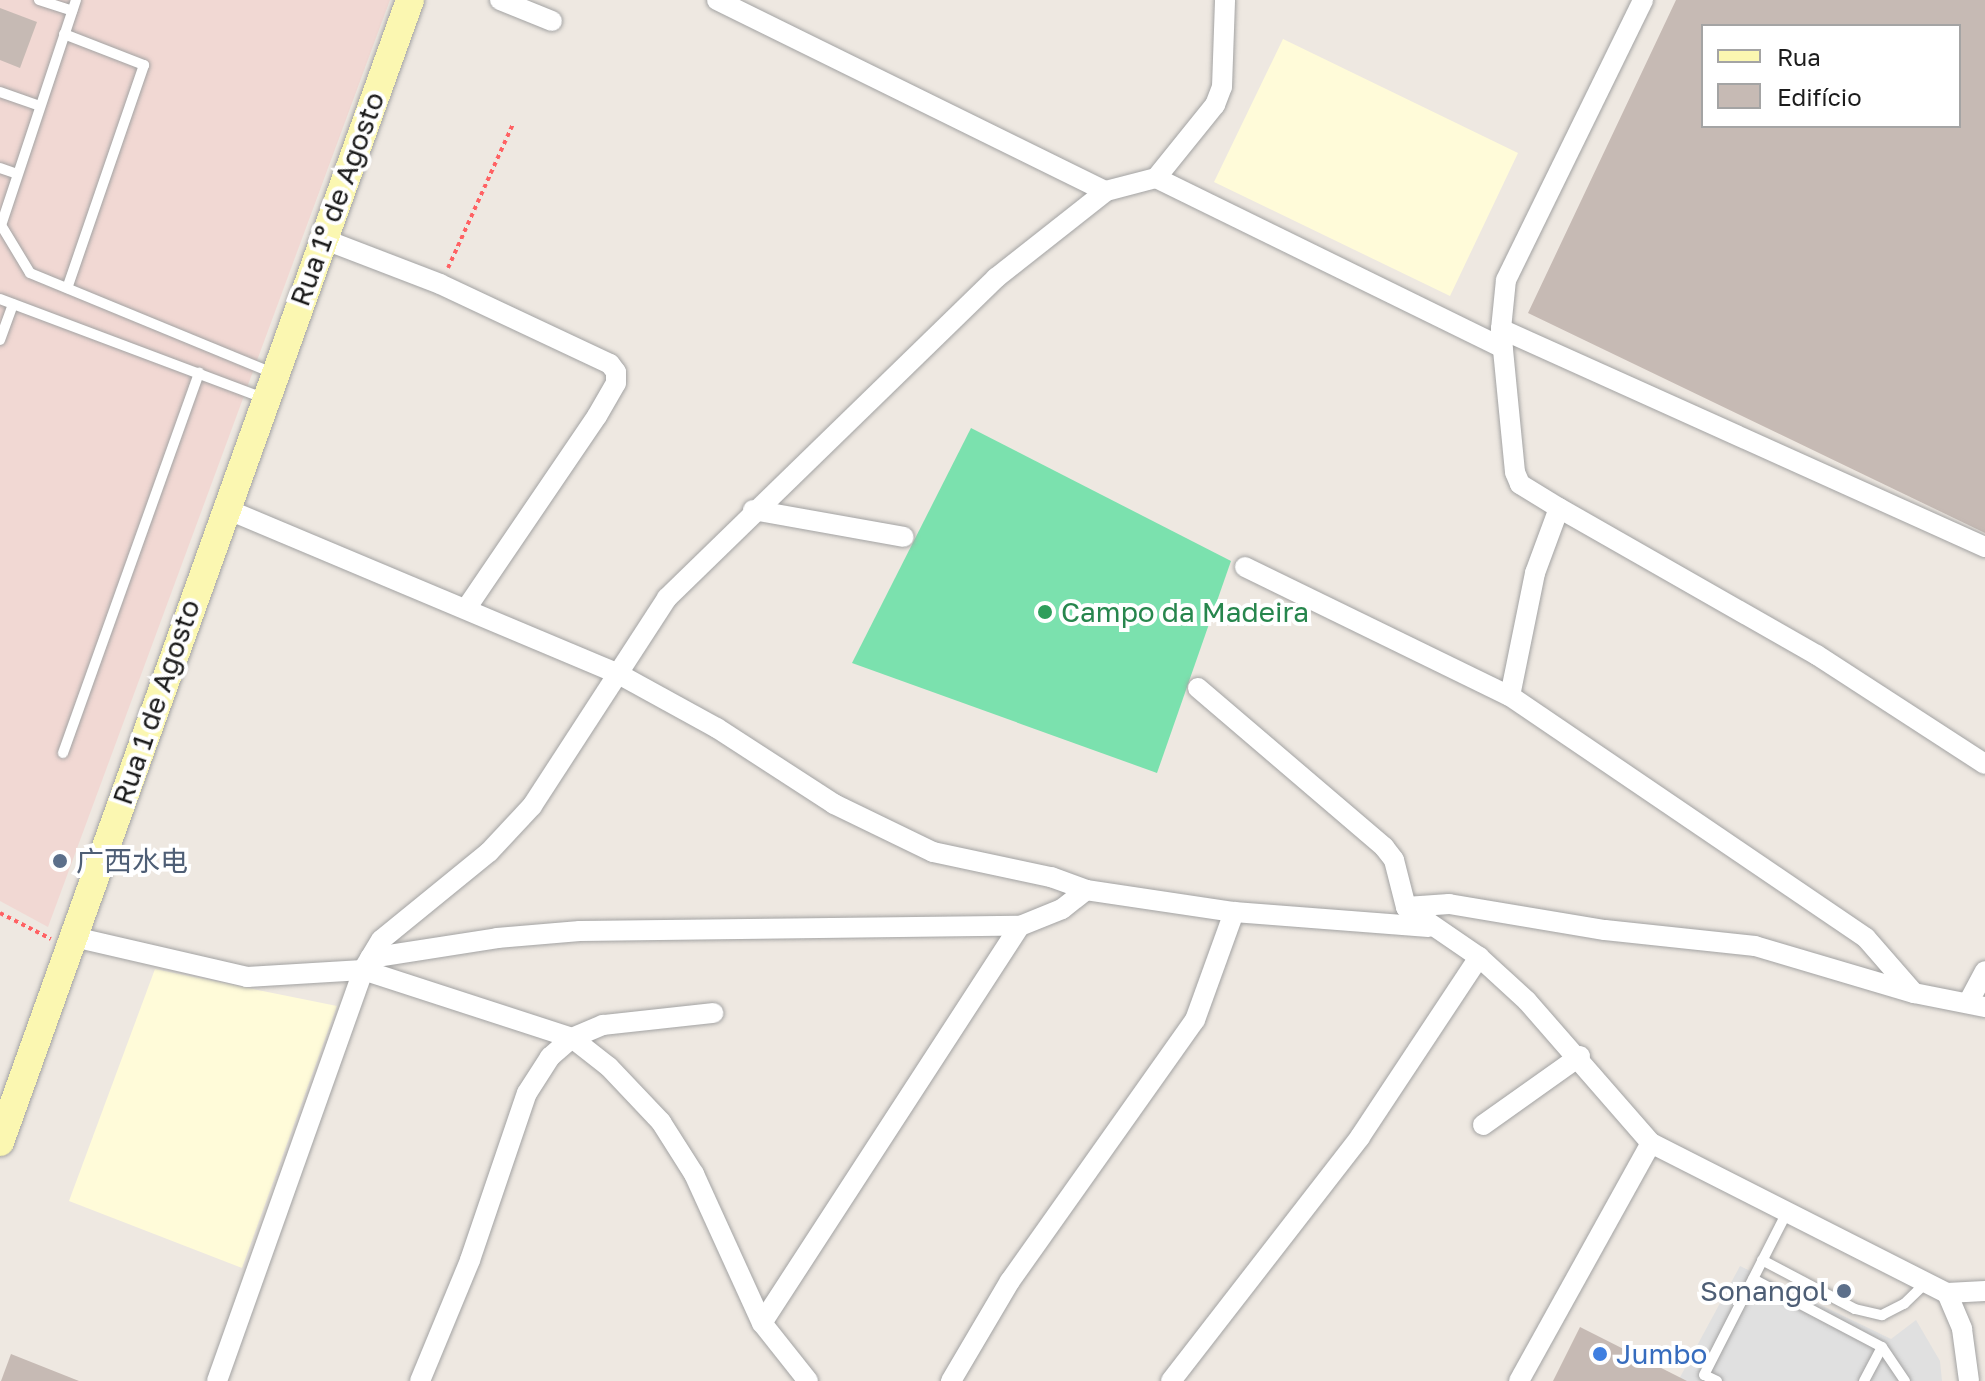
<!DOCTYPE html>
<meta charset="utf-8">
<style>
body{margin:0}
#map{position:relative;width:1985px;height:1381px;overflow:hidden;background:#eee8e1;font-family:"Golos Text","Noto Sans SC",sans-serif}
div>[style]{position:absolute}
.education>*{inset:0;background:#fffbd9}
.military>*{inset:0;background:#f1d8d3}
.pitch>*{inset:0;background:#7be1ae}
.parking>*{inset:0;background:#e0e0e0}
.building>*{inset:0;background:#c6bab4}
.path>*{height:4px;margin-top:-2px;transform-origin:0;background:repeating-linear-gradient(90deg,#ff6163 0 4px,transparent 0 8px)}
.roads{filter:drop-shadow(0 0 2px #a3a3a3) drop-shadow(0 0 2px #a3a3a3)}
.service>*{height:10px;margin:-5px;padding:0 5px;transform-origin:5px;border-radius:5px;background:#fff}
.minor>*{height:20px;margin:-10px;padding:0 10px;transform-origin:10px;border-radius:10px;background:#fff}
.secondary>*{height:28px;margin:-14px;padding:0 14px;transform-origin:14px;border-radius:14px;background:#fbf7b1}
.dots>*{width:22px;height:22px;translate:-50% -50%;box-sizing:border-box;border:4px solid #fff;border-radius:50%}
span{translate:-50% -50%;white-space:nowrap;text-align:center;line-height:1.15;-webkit-text-stroke:8px #fff;paint-order:stroke}
.street-label{font-size:28px;color:#1c1c1c}
.leisure-label{font-size:28px;color:#27864d}
.left{translate:0 -50%;text-align:left}
.service-label{font-size:28px;color:#4e5e75}
.right{translate:-100% -50%;text-align:right}
.shop-label{font-size:28px;color:#366cbe}
.legend{position:absolute;left:1701px;top:24px;width:260px;height:104px;box-sizing:border-box;background:#fff;border:2px solid #a4a4a4;margin:0;padding:10px 14px;list-style:none;font-size:24px;color:#1c1c1c}
.legend li{display:flex;align-items:center;gap:16px;height:40px}
.legend b{width:40px;border:2px solid #a4a4a4}
</style>
<div id="map">
<div class="education">
<div style="clip-path:polygon(1283px 39px,1518px 153px,1450px 296px,1214px 182px)"></div>
<div style="clip-path:polygon(155px 969px,337px 1006px,242px 1268px,69px 1201px)"></div>
</div>
<div class="military">
<div style="clip-path:polygon(0 0,390px 0,48px 927px,0 901px)"></div>
</div>
<div class="pitch">
<div style="clip-path:polygon(971px 428px,1231px 561px,1157px 773px,852px 663px)"></div>
</div>
<div class="parking">
<div style="clip-path:polygon(1740px 1266px,1891px 1339px,1916px 1320px,1940px 1361px,1942px 1381px,1678px 1381px)"></div>
</div>
<div class="building">
<div style="clip-path:polygon(evenodd,1676px 0,1985px 0,1985px 533px,1528px 313px,1676px 0,1703px 26px,1959px 26px,1959px 126px,1703px 126px,1703px 26px)"></div>
<div style="clip-path:polygon(0 8px,37px 22px,20px 68px,0 60px)"></div>
<div style="clip-path:polygon(1580px 1327px,1687px 1381px,1553px 1381px)"></div>
<div style="clip-path:polygon(11px 1354px,79px 1381px,1px 1381px)"></div>
</div>
<div class="path">
<div style="left:448px;top:268px;width:158px;rotate:-65.7deg"></div>
<div style="left:0;top:913px;width:57px;rotate:27deg"></div>
</div>
<div class="roads">
<div class="service">
<div style="left:39px;top:0;width:35px;rotate:18deg"></div>
<div style="left:76px;top:0;width:237px;rotate:108.4deg"></div>
<div style="left:1px;top:225px;width:56px;rotate:58.9deg"></div>
<div style="left:30px;top:273px;width:263px;rotate:22.4deg"></div>
<div style="left:64px;top:34px;width:86px;rotate:21.2deg"></div>
<div style="left:144px;top:65px;width:236px;rotate:109deg"></div>
<div style="left:0;top:92px;width:42px;rotate:19.3deg"></div>
<div style="left:0;top:168px;width:18px;rotate:19deg"></div>
<div style="left:0;top:299px;width:281px;rotate:20.6deg"></div>
<div style="left:0;top:340px;width:38px;rotate:-70deg"></div>
<div style="left:63px;top:753px;width:404px;rotate:-70.3deg"></div>
<div style="left:1762px;top:1260px;width:105px;rotate:27.8deg"></div>
<div style="left:1855px;top:1309px;width:28px;rotate:13deg"></div>
<div style="left:1882px;top:1315px;width:25px;rotate:-27deg"></div>
<div style="left:1904px;top:1304px;width:30px;rotate:-44deg"></div>
<div style="left:1753px;top:1279px;width:146px;rotate:27.8deg"></div>
<div style="left:1882px;top:1347px;width:41px;rotate:55.9deg"></div>
<div style="left:1717px;top:1381px;width:14px;rotate:-155deg"></div>
<div style="left:1704px;top:1375px;width:183px;rotate:-63deg"></div>
<div style="left:1864px;top:1381px;width:38px;rotate:-62deg"></div>
</div>
<div class="minor">
<div style="left:500px;top:0;width:56px;rotate:22deg"></div>
<div style="left:717px;top:0;width:433px;rotate:26.2deg"></div>
<div style="left:1106px;top:191px;width:52px;rotate:-14.6deg"></div>
<div style="left:1156px;top:178px;width:94px;rotate:-51.1deg"></div>
<div style="left:1215px;top:105px;width:19px;rotate:-69deg"></div>
<div style="left:1222px;top:87px;width:87px;rotate:-88deg"></div>
<div style="left:1156px;top:178px;width:386px;rotate:26.1deg"></div>
<div style="left:323px;top:239px;width:125px;rotate:21deg"></div>
<div style="left:440px;top:284px;width:188px;rotate:25.2deg"></div>
<div style="left:610px;top:364px;width:10px;rotate:53deg"></div>
<div style="left:616px;top:372px;width:11px;rotate:90deg"></div>
<div style="left:616px;top:383px;width:38px;rotate:120deg"></div>
<div style="left:597px;top:416px;width:231px;rotate:124.2deg"></div>
<div style="left:1501px;top:329px;width:531px;rotate:24.25deg"></div>
<div style="left:224px;top:508px;width:424px;rotate:22.8deg"></div>
<div style="left:615px;top:672px;width:116px;rotate:28.8deg"></div>
<div style="left:717px;top:728px;width:140px;rotate:33deg"></div>
<div style="left:834px;top:804px;width:110px;rotate:25.9deg"></div>
<div style="left:933px;top:852px;width:121px;rotate:12deg"></div>
<div style="left:1051px;top:877px;width:37px;rotate:20deg"></div>
<div style="left:1086px;top:890px;width:150px;rotate:8.5deg"></div>
<div style="left:1234px;top:912px;width:195px;rotate:4.4deg"></div>
<div style="left:1559px;top:508px;width:297px;rotate:29.7deg"></div>
<div style="left:1817px;top:655px;width:200px;rotate:33deg"></div>
<div style="left:753px;top:510px;width:153px;rotate:10.1deg"></div>
<div style="left:1245px;top:567px;width:295px;rotate:26deg"></div>
<div style="left:1510px;top:696px;width:430px;rotate:34.2deg"></div>
<div style="left:1866px;top:938px;width:73px;rotate:48.9deg"></div>
<div style="left:1914px;top:993px;width:72px;rotate:11.2deg"></div>
<div style="left:1198px;top:688px;width:245px;rotate:40.5deg"></div>
<div style="left:1384px;top:847px;width:16px;rotate:52deg"></div>
<div style="left:1394px;top:860px;width:49px;rotate:75.7deg"></div>
<div style="left:1406px;top:907px;width:88px;rotate:34.4deg"></div>
<div style="left:1479px;top:957px;width:65px;rotate:42.5deg"></div>
<div style="left:1527px;top:1001px;width:189px;rotate:48.9deg"></div>
<div style="left:1651px;top:1143px;width:332px;rotate:26.9deg"></div>
<div style="left:1947px;top:1293px;width:38px;rotate:-3deg"></div>
<div style="left:1510px;top:696px;width:126px;rotate:-78.5deg"></div>
<div style="left:1535px;top:573px;width:69px;rotate:-69.7deg"></div>
<div style="left:1559px;top:508px;width:46px;rotate:-148.4deg"></div>
<div style="left:1520px;top:484px;width:13px;rotate:-113deg"></div>
<div style="left:1515px;top:472px;width:144px;rotate:-95.6deg"></div>
<div style="left:1501px;top:329px;width:49px;rotate:-84.2deg"></div>
<div style="left:1506px;top:280px;width:312px;rotate:-63.9deg"></div>
<div style="left:1406px;top:907px;width:43px;rotate:-4deg"></div>
<div style="left:1449px;top:904px;width:158px;rotate:9.5deg"></div>
<div style="left:1605px;top:930px;width:151px;rotate:6.1deg"></div>
<div style="left:1755px;top:946px;width:166px;rotate:16.5deg"></div>
<div style="left:74px;top:937px;width:178px;rotate:13deg"></div>
<div style="left:247px;top:977px;width:116px;rotate:-3.5deg"></div>
<div style="left:363px;top:970px;width:220px;rotate:18deg"></div>
<div style="left:572px;top:1038px;width:47px;rotate:38.1deg"></div>
<div style="left:609px;top:1067px;width:76px;rotate:46.6deg"></div>
<div style="left:661px;top:1122px;width:62px;rotate:57.6deg"></div>
<div style="left:694px;top:1174px;width:164px;rotate:65.5deg"></div>
<div style="left:762px;top:1323px;width:74px;rotate:51.6deg"></div>
<div style="left:370px;top:958px;width:129px;rotate:-8.9deg"></div>
<div style="left:497px;top:938px;width:83px;rotate:-4.8deg"></div>
<div style="left:580px;top:931px;width:440px;rotate:-0.7deg"></div>
<div style="left:1020px;top:926px;width:45px;rotate:-22deg"></div>
<div style="left:1062px;top:909px;width:31px;rotate:-38deg"></div>
<div style="left:1968px;top:1003px;width:36px;rotate:-62deg"></div>
<div style="left:1483px;top:1125px;width:119px;rotate:-35.4deg"></div>
<div style="left:1947px;top:1293px;width:39px;rotate:67deg"></div>
<div style="left:1962px;top:1329px;width:52px;rotate:82.3deg"></div>
<div style="left:762px;top:1323px;width:473px;rotate:-57deg"></div>
<div style="left:217px;top:1381px;width:436px;rotate:-70.4deg"></div>
<div style="left:363px;top:970px;width:35px;rotate:-59deg"></div>
<div style="left:381px;top:940px;width:139px;rotate:-39.2deg"></div>
<div style="left:489px;top:852px;width:63px;rotate:-46.9deg"></div>
<div style="left:532px;top:806px;width:248px;rotate:-57deg"></div>
<div style="left:667px;top:598px;width:459px;rotate:-44.2deg"></div>
<div style="left:996px;top:278px;width:140px;rotate:-38.3deg"></div>
<div style="left:420px;top:1381px;width:131px;rotate:-67.5deg"></div>
<div style="left:470px;top:1260px;width:176px;rotate:-71.2deg"></div>
<div style="left:527px;top:1093px;width:43px;rotate:-57.4deg"></div>
<div style="left:550px;top:1057px;width:29px;rotate:-41deg"></div>
<div style="left:572px;top:1038px;width:34px;rotate:-23deg"></div>
<div style="left:603px;top:1025px;width:111px;rotate:-6.2deg"></div>
<div style="left:951px;top:1381px;width:116px;rotate:-59.5deg"></div>
<div style="left:1010px;top:1281px;width:320px;rotate:-54.7deg"></div>
<div style="left:1195px;top:1020px;width:115px;rotate:-70.1deg"></div>
<div style="left:1171px;top:1381px;width:309px;rotate:-52.2deg"></div>
<div style="left:1360px;top:1137px;width:216px;rotate:-56.5deg"></div>
<div style="left:1519px;top:1381px;width:272px;rotate:-61deg"></div>
</div>
<div class="secondary">
<div style="left:0;top:1142px;width:1213px;rotate:-70.25deg"></div>
</div>
</div>
<div class="dots">
<div style="left:1045px;top:612px;background:#2e9e5b"></div>
<div style="left:60px;top:861px;background:#5c6f8a"></div>
<div style="left:1844px;top:1291px;background:#5c6f8a"></div>
<div style="left:1600px;top:1354px;background:#3f7fe0"></div>
</div>
<div class="street-label">
<span style="left:337px;top:199px;rotate:-70deg">Rua 1º de Agosto</span>
<span style="left:156px;top:702px;rotate:-71deg">Rua 1 de Agosto</span>
</div>
<div class="leisure-label">
<span class="left" style="left:1061px;top:612px">Campo da Madeira</span>
</div>
<div class="service-label">
<span class="left" style="left:76px;top:861px">广西水电</span>
<span class="right" style="left:1828px;top:1291px">Sonangol</span>
</div>
<div class="shop-label">
<span class="left" style="left:1616px;top:1354px">Jumbo</span>
</div>
<ul class="legend">
<li><b style="height:10px;background:#fbf7b1"></b>Rua</li>
<li><b style="height:22px;background:#c6bab4"></b>Edifício</li>
</ul>
</div>
